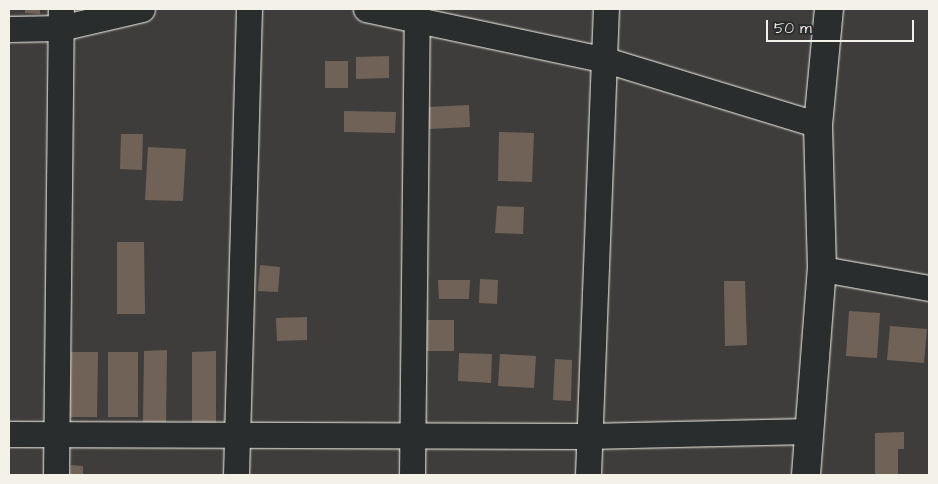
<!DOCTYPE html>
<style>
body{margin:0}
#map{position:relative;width:938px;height:484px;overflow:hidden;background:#3f3d3b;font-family:"Architects Daughter",sans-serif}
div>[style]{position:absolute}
.building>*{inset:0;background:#716258}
.roads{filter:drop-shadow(0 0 1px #f4f1e8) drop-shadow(0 0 1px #f4f1e8)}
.minor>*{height:25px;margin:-12.5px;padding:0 12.5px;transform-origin:12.5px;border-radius:12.5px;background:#2a2d2e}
.major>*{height:28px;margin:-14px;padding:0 14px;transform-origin:14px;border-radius:14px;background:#2a2d2e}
span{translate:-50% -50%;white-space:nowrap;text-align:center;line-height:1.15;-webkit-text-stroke:4px #2a2d2e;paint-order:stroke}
.frame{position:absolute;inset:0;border:10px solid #f4f1e8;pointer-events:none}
.scale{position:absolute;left:766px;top:20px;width:148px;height:22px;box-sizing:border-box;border:2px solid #f4f1e8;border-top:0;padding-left:6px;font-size:15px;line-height:18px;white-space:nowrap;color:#f4f1e8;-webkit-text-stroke:4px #2a2d2e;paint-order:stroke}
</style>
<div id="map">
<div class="building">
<div style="clip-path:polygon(25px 9px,40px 9px,40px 14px,25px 13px)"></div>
<div style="clip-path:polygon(389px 56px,389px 78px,356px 79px,356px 57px)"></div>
<div style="clip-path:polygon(325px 61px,348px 61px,348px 88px,325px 88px)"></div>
<div style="clip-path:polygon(469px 105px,470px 127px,429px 129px,428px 107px)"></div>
<div style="clip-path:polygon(344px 111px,396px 112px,395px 133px,344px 132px)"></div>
<div style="clip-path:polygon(499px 132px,534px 133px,532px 182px,498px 181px)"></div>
<div style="clip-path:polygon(121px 134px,143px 134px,142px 170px,120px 169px)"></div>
<div style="clip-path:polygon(148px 147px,186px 149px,183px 201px,145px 200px)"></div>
<div style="clip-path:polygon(497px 206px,524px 207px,523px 234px,495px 233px)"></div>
<div style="clip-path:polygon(117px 242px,144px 242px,145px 314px,117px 314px)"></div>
<div style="clip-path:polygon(260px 265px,280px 267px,278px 292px,258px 291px)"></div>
<div style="clip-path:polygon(480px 279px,498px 280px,497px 304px,479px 303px)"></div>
<div style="clip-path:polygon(438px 280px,470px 280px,469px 299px,439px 299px)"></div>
<div style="clip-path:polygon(724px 281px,745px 281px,747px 345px,725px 346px)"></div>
<div style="clip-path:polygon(849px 311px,880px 313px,877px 358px,846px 356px)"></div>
<div style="clip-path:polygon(307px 317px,307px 340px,277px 341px,276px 318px)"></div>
<div style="clip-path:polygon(423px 320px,454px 320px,454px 351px,423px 351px)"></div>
<div style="clip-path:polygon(890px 326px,927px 329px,924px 363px,887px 360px)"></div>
<div style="clip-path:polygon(167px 350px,166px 422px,143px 422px,144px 351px)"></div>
<div style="clip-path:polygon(216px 351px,216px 423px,192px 424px,192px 352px)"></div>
<div style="clip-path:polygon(71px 352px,98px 352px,97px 417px,70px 417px)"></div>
<div style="clip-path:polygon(108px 352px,138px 352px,138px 417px,108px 417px)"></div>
<div style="clip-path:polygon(459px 353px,492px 354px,491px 383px,458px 381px)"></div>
<div style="clip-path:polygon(500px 354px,536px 356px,534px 388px,498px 386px)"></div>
<div style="clip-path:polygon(555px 359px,572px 360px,571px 401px,553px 400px)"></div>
<div style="clip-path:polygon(904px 432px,904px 449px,898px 449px,898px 475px,875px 475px,875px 433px)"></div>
<div style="clip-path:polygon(71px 465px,83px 466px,83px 475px,70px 475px)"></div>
</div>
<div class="roads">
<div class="minor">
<div style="left:366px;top:9px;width:245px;rotate:12deg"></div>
<div style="left:606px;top:60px;width:222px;rotate:17deg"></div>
<div style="left:9px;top:29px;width:51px;rotate:-1.1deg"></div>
<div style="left:60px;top:28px;width:84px;rotate:-13deg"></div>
<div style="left:822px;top:269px;width:109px;rotate:10.1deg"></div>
<div style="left:9px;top:434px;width:578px;rotate:0.2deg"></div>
<div style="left:587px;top:436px;width:222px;rotate:-1.3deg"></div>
<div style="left:56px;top:475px;width:466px;rotate:-89.4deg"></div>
<div style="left:236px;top:475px;width:466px;rotate:-88.4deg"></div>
<div style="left:412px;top:475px;width:466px;rotate:-89.4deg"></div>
<div style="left:588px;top:475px;width:466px;rotate:-87.8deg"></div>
</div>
<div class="major">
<div style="left:806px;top:475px;width:207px;rotate:-85.6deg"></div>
<div style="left:822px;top:269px;width:144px;rotate:-91.6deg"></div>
<div style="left:818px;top:125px;width:117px;rotate:-84.6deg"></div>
</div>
</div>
<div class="frame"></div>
<div class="scale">50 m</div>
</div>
